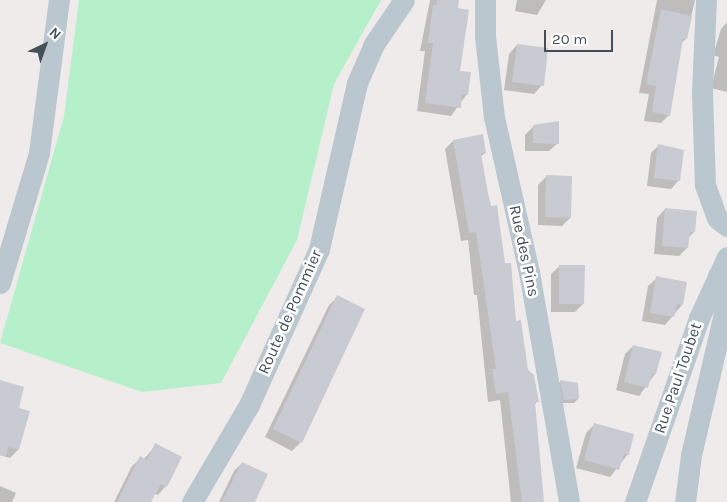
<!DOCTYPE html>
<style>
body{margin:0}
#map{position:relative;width:727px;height:502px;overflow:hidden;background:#efebeb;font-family:Karla,sans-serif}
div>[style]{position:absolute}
.green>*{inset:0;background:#b6f0ca}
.shadow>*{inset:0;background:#0003}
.building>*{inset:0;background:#c8cbd1}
.minor>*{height:21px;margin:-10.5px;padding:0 10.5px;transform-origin:10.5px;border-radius:10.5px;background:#bbc7cf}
span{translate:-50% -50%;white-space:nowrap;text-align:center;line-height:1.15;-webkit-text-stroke:5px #fff;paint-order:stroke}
.street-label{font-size:16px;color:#435059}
.north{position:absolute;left:20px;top:20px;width:50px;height:50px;-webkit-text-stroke:4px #fff;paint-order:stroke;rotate:42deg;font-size:14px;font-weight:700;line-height:20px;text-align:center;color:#435059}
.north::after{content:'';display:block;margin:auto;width:18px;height:22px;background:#435059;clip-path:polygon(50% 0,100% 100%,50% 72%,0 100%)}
.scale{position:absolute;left:544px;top:30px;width:69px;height:22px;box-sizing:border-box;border:2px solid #435059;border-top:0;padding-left:6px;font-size:15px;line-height:18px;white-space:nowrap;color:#435059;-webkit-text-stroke:4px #fff;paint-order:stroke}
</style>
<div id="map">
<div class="green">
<div style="clip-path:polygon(79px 0,381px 0,334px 84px,297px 240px,221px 383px,142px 392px,0 343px,64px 116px)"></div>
</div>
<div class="shadow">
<div style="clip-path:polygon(430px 0,458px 0,459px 72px,467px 94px,451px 116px,417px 111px,425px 51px,420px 51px)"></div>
<div style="clip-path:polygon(517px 0,546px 0,537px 15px,515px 11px)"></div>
<div style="clip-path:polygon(657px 0,695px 0,686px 39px,680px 44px,669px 115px,661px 123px,644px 121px,649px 94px,639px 93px)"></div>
<div style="clip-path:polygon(727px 22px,727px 92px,711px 88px,719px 57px,713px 55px,721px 29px)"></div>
<div style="clip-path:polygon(517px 45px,542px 85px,534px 94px,504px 90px,509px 54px)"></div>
<div style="clip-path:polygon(533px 127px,558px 143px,549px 151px,525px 151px,525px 135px)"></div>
<div style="clip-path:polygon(453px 141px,485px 153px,480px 157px,486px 193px,527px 370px,538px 401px,534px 405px,543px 502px,511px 502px,500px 400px,488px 402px,477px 295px,474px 295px,468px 240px,461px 241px,445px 149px)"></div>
<div style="clip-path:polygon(659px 145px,679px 180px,671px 189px,647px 186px,651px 153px)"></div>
<div style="clip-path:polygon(547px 176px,570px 218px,562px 226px,538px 225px,538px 185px)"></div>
<div style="clip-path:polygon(665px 209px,694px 232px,688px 238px,687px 248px,679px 256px,654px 254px,657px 218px)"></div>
<div style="clip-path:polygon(560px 266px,583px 304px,575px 312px,551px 312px,551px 274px)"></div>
<div style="clip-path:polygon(657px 278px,682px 305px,665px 325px,642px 321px,648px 286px)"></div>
<div style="clip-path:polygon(338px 297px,301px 442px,292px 451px,265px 437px,329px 305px)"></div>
<div style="clip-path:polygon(633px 346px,660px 353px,655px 374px,639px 396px,616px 390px,625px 354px)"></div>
<div style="clip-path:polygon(561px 381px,578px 399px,574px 403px,560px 403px,557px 385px)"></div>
<div style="clip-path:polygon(0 383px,17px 408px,18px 450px,10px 458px,0 455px)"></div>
<div style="clip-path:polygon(594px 425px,628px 454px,610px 477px,576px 468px,586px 433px)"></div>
<div style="clip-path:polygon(156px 445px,166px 486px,158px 495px,154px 493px,150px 502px,114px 502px,132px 466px,141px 458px,144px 459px)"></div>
<div style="clip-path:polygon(242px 463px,253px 502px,219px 502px,234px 471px)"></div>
<div style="clip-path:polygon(0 486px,16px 493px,12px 502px,0 502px)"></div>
</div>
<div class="building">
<div style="clip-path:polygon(437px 0,459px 0,458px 8px,469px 10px,460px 71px,471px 72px,468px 95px,462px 94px,461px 108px,425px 103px,433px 43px,428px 43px,433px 5px,436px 5px)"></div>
<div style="clip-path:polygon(661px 9px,692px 16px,687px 39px,683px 39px,670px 116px,652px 112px,656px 86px,646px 84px)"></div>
<div style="clip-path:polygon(517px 44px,548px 48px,544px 86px,512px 82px)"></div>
<div style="clip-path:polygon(559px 121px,559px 144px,533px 143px,533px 125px)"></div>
<div style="clip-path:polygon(483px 134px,486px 153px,481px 154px,488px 193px,491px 206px,497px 205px,505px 263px,511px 263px,516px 321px,521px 320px,528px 370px,534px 375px,539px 402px,535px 402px,544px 502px,522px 502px,508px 392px,496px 394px,492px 369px,496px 369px,476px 232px,469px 233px,453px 140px)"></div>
<div style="clip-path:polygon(658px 144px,684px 150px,680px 181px,654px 178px)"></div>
<div style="clip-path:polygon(546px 175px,572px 176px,571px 218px,545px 217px)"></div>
<div style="clip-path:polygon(665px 208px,697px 211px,695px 232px,690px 232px,688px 248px,662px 246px)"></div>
<div style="clip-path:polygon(559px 265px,585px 265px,584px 304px,559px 304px)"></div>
<div style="clip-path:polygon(656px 276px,687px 282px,683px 305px,677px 304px,674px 317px,650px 313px)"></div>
<div style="clip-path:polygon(337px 295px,365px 309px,302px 443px,273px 429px)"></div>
<div style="clip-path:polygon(633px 345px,662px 352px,656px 374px,652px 373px,648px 388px,624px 382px)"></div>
<div style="clip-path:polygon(0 380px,24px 387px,19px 408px,30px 411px,19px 450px,8px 447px,6px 456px,0 455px)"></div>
<div style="clip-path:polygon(560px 380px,578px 383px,579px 399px,564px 400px)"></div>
<div style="clip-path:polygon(594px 423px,634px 434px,629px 455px,624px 454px,619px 470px,584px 460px)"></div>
<div style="clip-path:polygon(155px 443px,182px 457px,167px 487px,161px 484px,151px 502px,117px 502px,140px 456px,147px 460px)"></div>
<div style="clip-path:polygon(242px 462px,268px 474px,255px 502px,222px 502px)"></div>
</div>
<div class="minor">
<div style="left:485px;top:0;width:36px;rotate:90deg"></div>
<div style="left:485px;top:36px;width:81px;rotate:83.7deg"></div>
<div style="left:494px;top:117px;width:159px;rotate:77.3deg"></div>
<div style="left:529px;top:272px;width:233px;rotate:80.1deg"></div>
<div style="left:706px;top:0;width:92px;rotate:92.5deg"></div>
<div style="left:702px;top:92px;width:93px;rotate:88.2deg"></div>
<div style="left:705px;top:185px;width:35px;rotate:70deg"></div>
<div style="left:717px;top:218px;width:13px;rotate:39deg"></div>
<div style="left:0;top:283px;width:136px;rotate:-73.3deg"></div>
<div style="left:39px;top:153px;width:154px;rotate:-82.6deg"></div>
<div style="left:192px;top:502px;width:113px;rotate:-59.6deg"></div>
<div style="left:249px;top:405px;width:171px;rotate:-65.8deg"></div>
<div style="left:319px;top:249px;width:170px;rotate:-77.1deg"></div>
<div style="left:357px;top:83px;width:43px;rotate:-66.4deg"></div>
<div style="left:374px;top:44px;width:53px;rotate:-55.7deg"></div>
<div style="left:635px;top:502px;width:195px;rotate:-70.8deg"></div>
<div style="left:699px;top:318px;width:67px;rotate:-65.3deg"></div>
<div style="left:685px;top:502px;width:47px;rotate:-82.7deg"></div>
<div style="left:691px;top:455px;width:146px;rotate:-76.9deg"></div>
<div style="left:724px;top:313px;width:38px;rotate:-99deg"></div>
</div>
<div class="street-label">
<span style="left:524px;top:251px;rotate:78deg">Rue des Pins</span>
<span style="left:290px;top:312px;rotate:-66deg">Route de Pommier</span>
<span style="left:678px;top:378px;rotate:-71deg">Rue Paul Toubet</span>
</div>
<div class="north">N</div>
<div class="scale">20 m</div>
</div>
